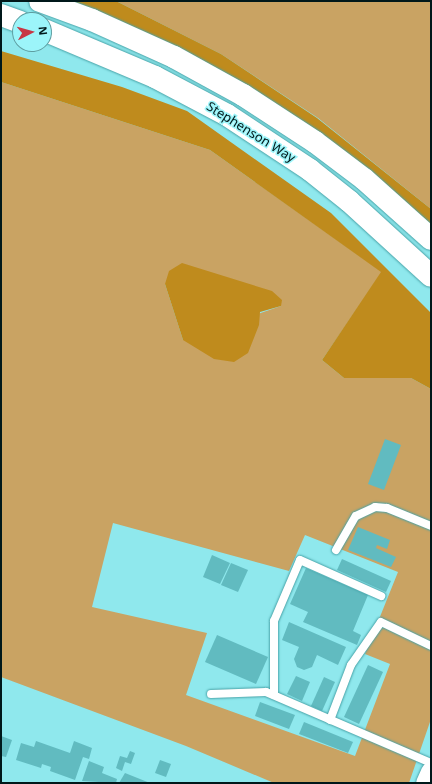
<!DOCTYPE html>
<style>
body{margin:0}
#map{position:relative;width:432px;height:784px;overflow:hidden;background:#8fe8ed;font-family:"Noto Sans",sans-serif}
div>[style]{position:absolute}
.green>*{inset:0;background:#c9a363}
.forest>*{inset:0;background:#bf8b1d}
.building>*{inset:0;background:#61bbc0}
.roads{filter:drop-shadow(0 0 1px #47a2a7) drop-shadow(0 0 1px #47a2a7)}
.service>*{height:8px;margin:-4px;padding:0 4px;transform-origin:4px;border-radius:4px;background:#fff}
.tertiary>*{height:21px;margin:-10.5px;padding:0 10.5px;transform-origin:10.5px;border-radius:10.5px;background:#fff}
.primary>*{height:22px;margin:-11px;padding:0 11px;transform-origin:11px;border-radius:11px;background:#fff}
span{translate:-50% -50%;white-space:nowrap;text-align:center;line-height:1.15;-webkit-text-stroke:3px #9cf5fa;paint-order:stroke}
.street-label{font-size:13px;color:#00181a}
.frame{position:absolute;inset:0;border:2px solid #00181a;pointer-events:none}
.north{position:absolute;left:12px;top:12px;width:40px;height:40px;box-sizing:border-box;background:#9cf5fa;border:1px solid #5e9da0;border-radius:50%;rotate:84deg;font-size:11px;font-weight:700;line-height:16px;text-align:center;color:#00181a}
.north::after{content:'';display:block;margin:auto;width:14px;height:18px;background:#c73745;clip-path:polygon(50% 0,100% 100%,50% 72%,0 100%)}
</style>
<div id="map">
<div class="green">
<div style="clip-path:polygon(116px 1px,431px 1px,431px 209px,318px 118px,221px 54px)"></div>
<div style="clip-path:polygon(evenodd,1px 82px,210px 150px,382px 272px,322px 360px,344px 378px,411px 378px,431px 389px,431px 719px,409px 783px,274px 783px,186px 746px,1px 677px,1px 82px,165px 284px,281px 306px,183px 340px,165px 284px,1px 82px,113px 523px,289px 571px,305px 535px,398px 572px,365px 654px,390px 664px,355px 756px,186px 695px,207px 633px,92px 607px,113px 523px)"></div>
</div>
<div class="forest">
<div style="clip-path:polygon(68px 1px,116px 1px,221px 54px,317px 118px,431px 209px,431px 224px,324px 142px)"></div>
<div style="clip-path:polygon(1px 51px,122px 87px,187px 111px,331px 213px,431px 313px,431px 389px,411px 378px,344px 378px,322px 360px,381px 272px,210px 150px,1px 82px)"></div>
<div style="clip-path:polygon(182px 263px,272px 291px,282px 300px,281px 306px,260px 312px,259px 325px,248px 353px,234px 362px,214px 359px,183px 340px,165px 284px,169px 271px)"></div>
</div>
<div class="building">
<div style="clip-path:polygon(385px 439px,401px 445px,384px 490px,368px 484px)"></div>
<div style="clip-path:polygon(358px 527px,390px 540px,387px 549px,377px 545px,376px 548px,396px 557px,391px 567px,348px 550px)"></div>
<div style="clip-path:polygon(212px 555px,230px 563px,220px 584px,203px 577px)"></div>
<div style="clip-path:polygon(342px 559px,391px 581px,386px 592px,337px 570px)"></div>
<div style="clip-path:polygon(231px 563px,248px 570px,238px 592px,221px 585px)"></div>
<div style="clip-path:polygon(306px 568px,368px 595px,353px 631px,361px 635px,357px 645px,303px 622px,308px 612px,290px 604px)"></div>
<div style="clip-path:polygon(289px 622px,346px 647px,338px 665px,317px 655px,312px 667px,304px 670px,297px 667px,294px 659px,299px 647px,282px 640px)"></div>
<div style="clip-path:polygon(217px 635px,268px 657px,256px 684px,205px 662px)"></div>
<div style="clip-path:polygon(368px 665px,383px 672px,359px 724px,344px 717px)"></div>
<div style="clip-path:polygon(296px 676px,310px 682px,302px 701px,287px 694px)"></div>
<div style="clip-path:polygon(324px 677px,335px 682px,322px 711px,311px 706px)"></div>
<div style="clip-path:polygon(260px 702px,295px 715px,289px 729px,255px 716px)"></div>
<div style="clip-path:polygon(304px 722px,353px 742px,348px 753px,299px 734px)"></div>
<div style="clip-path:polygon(1px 736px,12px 740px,6px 757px,1px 756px)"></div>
<div style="clip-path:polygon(36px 741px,70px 753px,74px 741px,92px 748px,89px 759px,83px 757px,75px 780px,50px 771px,51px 767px,42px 764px,41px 768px,16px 760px,21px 743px,34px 747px)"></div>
<div style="clip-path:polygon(130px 751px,135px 753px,131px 764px,125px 762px,122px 771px,116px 768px,120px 756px,127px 758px)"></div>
<div style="clip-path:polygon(160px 760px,171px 764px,166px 777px,155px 773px)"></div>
<div style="clip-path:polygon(89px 761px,104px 767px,102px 773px,117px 779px,116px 783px,82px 781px)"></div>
<div style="clip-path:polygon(125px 773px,150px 783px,119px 783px)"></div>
</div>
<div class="roads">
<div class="service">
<div style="left:336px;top:550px;width:39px;rotate:-60deg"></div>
<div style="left:356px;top:516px;width:21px;rotate:-25deg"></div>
<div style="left:375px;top:507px;width:12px;rotate:5deg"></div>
<div style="left:387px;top:508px;width:48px;rotate:22.2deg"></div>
<div style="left:211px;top:694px;width:55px;rotate:-2.1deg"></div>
<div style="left:266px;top:692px;width:180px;rotate:23.3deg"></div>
<div style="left:274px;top:695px;width:74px;rotate:-90deg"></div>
<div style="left:274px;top:621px;width:66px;rotate:-66.9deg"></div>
<div style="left:300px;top:560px;width:89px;rotate:24deg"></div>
<div style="left:330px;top:720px;width:59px;rotate:-69.1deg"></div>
<div style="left:351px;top:665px;width:52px;rotate:-55.1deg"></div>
<div style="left:381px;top:622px;width:55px;rotate:25.6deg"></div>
</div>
<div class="tertiary">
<div style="left:426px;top:783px;width:12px;rotate:-66deg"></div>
</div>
<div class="primary">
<div style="left:40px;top:1px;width:55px;rotate:20.1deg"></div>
<div style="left:92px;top:20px;width:90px;rotate:24.3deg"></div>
<div style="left:174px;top:57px;width:79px;rotate:28.8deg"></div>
<div style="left:243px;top:95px;width:86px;rotate:33.1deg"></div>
<div style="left:315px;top:142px;width:61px;rotate:37.1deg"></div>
<div style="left:364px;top:179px;width:90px;rotate:41.8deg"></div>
<div style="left:1px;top:15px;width:20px;rotate:20deg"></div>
<div style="left:44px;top:30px;width:121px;rotate:22.9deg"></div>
<div style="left:155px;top:77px;width:81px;rotate:27.8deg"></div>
<div style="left:227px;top:115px;width:100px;rotate:33.5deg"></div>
<div style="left:310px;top:170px;width:50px;rotate:38.5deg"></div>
<div style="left:349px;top:201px;width:111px;rotate:42.4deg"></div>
</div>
</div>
<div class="street-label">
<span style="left:251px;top:132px;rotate:32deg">Stephenson Way</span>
</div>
<div class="frame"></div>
<div class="north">N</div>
</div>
